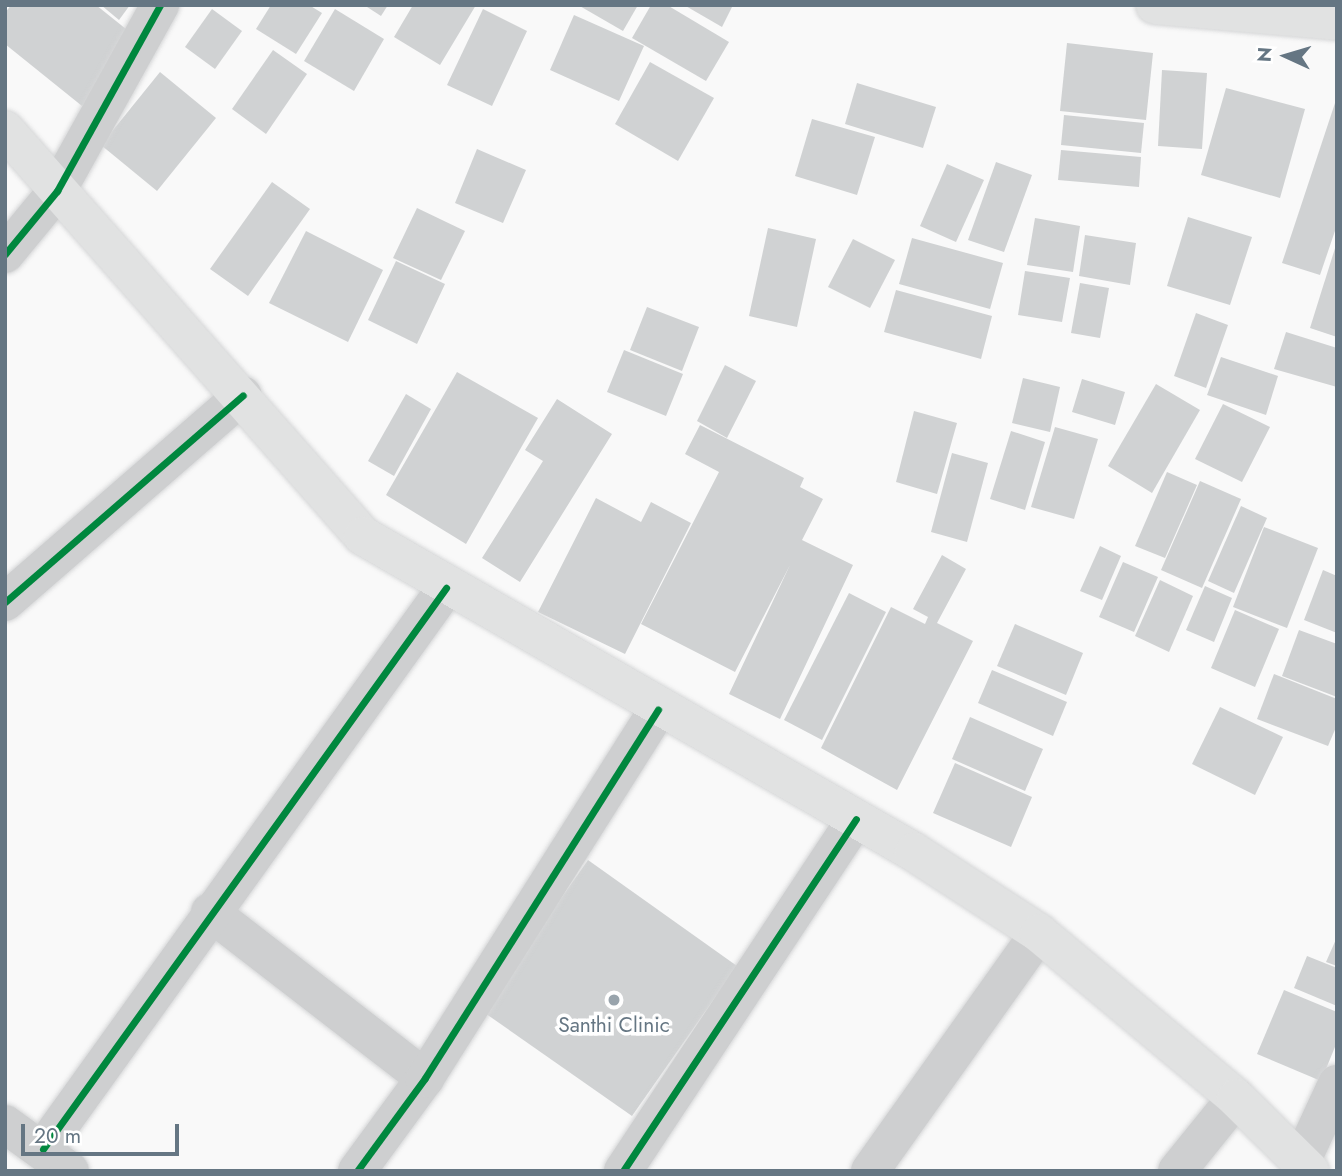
<!DOCTYPE html>
<style>
body{margin:0}
#map{position:relative;width:1342px;height:1176px;overflow:hidden;background:#f9f9f9;font-family:Jost,sans-serif}
div>[style]{position:absolute}
.building>*{inset:0;background:#d0d2d3}
.roads{filter:drop-shadow(0 0 2px #d5d6d7) drop-shadow(0 0 2px #d5d6d7)}
.minor>*{height:38px;margin:-19px;padding:0 19px;transform-origin:19px;border-radius:19px;background:#cecfd0}
.tertiary>*{height:38px;margin:-19px;padding:0 19px;transform-origin:19px;border-radius:19px;background:#cecfd0}
.secondary>*{height:38px;margin:-19px;padding:0 19px;transform-origin:19px;border-radius:19px;background:#e1e2e2}
.primary>*{height:38px;margin:-19px;padding:0 19px;transform-origin:19px;border-radius:19px;background:#e1e2e2}
.cycleway>*{height:7px;margin:-3.5px;padding:0 3.5px;transform-origin:3.5px;border-radius:3.5px;background:#00873e}
.dots>*{width:19px;height:19px;translate:-50% -50%;box-sizing:border-box;border:4px solid #fff;border-radius:50%}
span{translate:-50% -50%;white-space:nowrap;text-align:center;line-height:1.15;-webkit-text-stroke:7px #fff;paint-order:stroke}
.poi-label{font-size:21px;color:#657683}
.frame{position:absolute;inset:0;border:7px solid #657683;pointer-events:none}
.north{position:absolute;left:1251px;top:21px;width:70px;height:70px;-webkit-text-stroke:5px #fff;paint-order:stroke;rotate:274deg;font-size:19px;font-weight:700;line-height:28px;text-align:center;color:#657683}
.north::after{content:'';display:block;margin:auto;width:24px;height:32px;background:#657683;clip-path:polygon(50% 0,100% 100%,50% 72%,0 100%)}
.scale{position:absolute;left:21px;top:1124px;width:158px;height:32px;box-sizing:border-box;border:4px solid #657683;border-top:0;padding-left:9px;font-size:21px;line-height:24px;white-space:nowrap;color:#657683;-webkit-text-stroke:5px #fff;paint-order:stroke}
</style>
<div id="map">
<div class="building">
<div style="clip-path:polygon(11px 5px,96px 5px,136px 37px,82px 106px,5px 44px,5px 13px)"></div>
<div style="clip-path:polygon(101px 5px,130px 5px,119px 20px)"></div>
<div style="clip-path:polygon(271px 5px,309px 5px,322px 13px,296px 54px,256px 29px)"></div>
<div style="clip-path:polygon(364px 5px,388px 5px,381px 16px)"></div>
<div style="clip-path:polygon(413px 5px,476px 5px,440px 65px,394px 37px)"></div>
<div style="clip-path:polygon(578px 5px,638px 5px,623px 31px)"></div>
<div style="clip-path:polygon(651px 5px,667px 5px,729px 42px,706px 81px,632px 38px)"></div>
<div style="clip-path:polygon(684px 5px,733px 5px,722px 27px)"></div>
<div style="clip-path:polygon(212px 9px,242px 31px,215px 69px,185px 47px)"></div>
<div style="clip-path:polygon(335px 9px,384px 39px,354px 91px,304px 61px)"></div>
<div style="clip-path:polygon(483px 9px,527px 31px,492px 106px,447px 85px)"></div>
<div style="clip-path:polygon(574px 15px,644px 46px,619px 101px,550px 70px)"></div>
<div style="clip-path:polygon(1067px 43px,1153px 53px,1146px 120px,1060px 111px)"></div>
<div style="clip-path:polygon(273px 50px,307px 74px,266px 134px,232px 109px)"></div>
<div style="clip-path:polygon(650px 62px,714px 98px,678px 161px,615px 124px)"></div>
<div style="clip-path:polygon(1162px 70px,1207px 73px,1202px 149px,1158px 146px)"></div>
<div style="clip-path:polygon(160px 72px,216px 118px,157px 191px,101px 145px)"></div>
<div style="clip-path:polygon(857px 83px,936px 107px,923px 148px,845px 124px)"></div>
<div style="clip-path:polygon(1226px 88px,1305px 109px,1280px 198px,1201px 175px)"></div>
<div style="clip-path:polygon(1337px 97px,1337px 225px,1320px 275px,1282px 263px)"></div>
<div style="clip-path:polygon(1064px 115px,1144px 123px,1141px 153px,1061px 145px)"></div>
<div style="clip-path:polygon(812px 119px,875px 137px,857px 195px,795px 176px)"></div>
<div style="clip-path:polygon(477px 149px,526px 170px,503px 223px,455px 203px)"></div>
<div style="clip-path:polygon(1061px 150px,1141px 157px,1139px 187px,1058px 180px)"></div>
<div style="clip-path:polygon(996px 162px,1032px 175px,1004px 252px,968px 240px)"></div>
<div style="clip-path:polygon(947px 164px,984px 180px,956px 242px,920px 226px)"></div>
<div style="clip-path:polygon(272px 182px,310px 209px,248px 296px,210px 269px)"></div>
<div style="clip-path:polygon(417px 208px,465px 231px,441px 280px,393px 258px)"></div>
<div style="clip-path:polygon(1188px 217px,1252px 237px,1230px 305px,1167px 286px)"></div>
<div style="clip-path:polygon(1035px 218px,1080px 226px,1073px 272px,1027px 265px)"></div>
<div style="clip-path:polygon(768px 228px,816px 239px,797px 327px,749px 316px)"></div>
<div style="clip-path:polygon(306px 231px,383px 270px,348px 342px,269px 303px)"></div>
<div style="clip-path:polygon(1085px 235px,1136px 243px,1130px 285px,1079px 276px)"></div>
<div style="clip-path:polygon(912px 238px,1003px 263px,990px 309px,899px 284px)"></div>
<div style="clip-path:polygon(853px 239px,895px 260px,870px 308px,828px 287px)"></div>
<div style="clip-path:polygon(1336px 245px,1337px 245px,1337px 337px,1310px 328px)"></div>
<div style="clip-path:polygon(396px 261px,445px 284px,417px 344px,368px 320px)"></div>
<div style="clip-path:polygon(1025px 271px,1070px 278px,1062px 322px,1018px 315px)"></div>
<div style="clip-path:polygon(1080px 283px,1109px 288px,1100px 338px,1071px 333px)"></div>
<div style="clip-path:polygon(896px 290px,992px 316px,981px 359px,884px 332px)"></div>
<div style="clip-path:polygon(647px 307px,699px 327px,682px 371px,630px 350px)"></div>
<div style="clip-path:polygon(1196px 313px,1228px 325px,1206px 388px,1174px 376px)"></div>
<div style="clip-path:polygon(1286px 332px,1337px 348px,1337px 387px,1274px 369px)"></div>
<div style="clip-path:polygon(624px 350px,683px 374px,666px 416px,607px 392px)"></div>
<div style="clip-path:polygon(1221px 357px,1278px 376px,1266px 415px,1207px 395px)"></div>
<div style="clip-path:polygon(725px 365px,756px 381px,727px 438px,697px 421px)"></div>
<div style="clip-path:polygon(457px 372px,538px 418px,466px 544px,386px 495px)"></div>
<div style="clip-path:polygon(1023px 378px,1060px 387px,1050px 432px,1012px 423px)"></div>
<div style="clip-path:polygon(1082px 379px,1125px 392px,1115px 425px,1072px 412px)"></div>
<div style="clip-path:polygon(1156px 384px,1200px 410px,1152px 493px,1108px 466px)"></div>
<div style="clip-path:polygon(406px 394px,431px 409px,394px 476px,368px 461px)"></div>
<div style="clip-path:polygon(557px 399px,612px 434px,520px 582px,482px 558px,543px 461px,525px 450px)"></div>
<div style="clip-path:polygon(1223px 404px,1270px 427px,1242px 482px,1195px 459px)"></div>
<div style="clip-path:polygon(914px 411px,957px 423px,937px 494px,896px 482px)"></div>
<div style="clip-path:polygon(700px 425px,804px 478px,800px 487px,823px 499px,802px 540px,853px 565px,780px 719px,729px 694px,790px 565px,735px 672px,641px 624px,719px 472px,685px 454px)"></div>
<div style="clip-path:polygon(1055px 427px,1098px 439px,1074px 519px,1031px 507px)"></div>
<div style="clip-path:polygon(1011px 431px,1045px 442px,1025px 510px,990px 499px)"></div>
<div style="clip-path:polygon(952px 453px,988px 463px,967px 542px,931px 532px)"></div>
<div style="clip-path:polygon(1167px 472px,1197px 485px,1165px 558px,1135px 546px)"></div>
<div style="clip-path:polygon(1200px 481px,1241px 499px,1202px 588px,1161px 570px)"></div>
<div style="clip-path:polygon(596px 498px,641px 522px,651px 502px,691px 523px,625px 654px,538px 612px)"></div>
<div style="clip-path:polygon(1241px 506px,1267px 518px,1234px 593px,1208px 581px)"></div>
<div style="clip-path:polygon(1264px 527px,1318px 548px,1287px 628px,1233px 607px)"></div>
<div style="clip-path:polygon(1100px 546px,1121px 556px,1102px 600px,1080px 591px)"></div>
<div style="clip-path:polygon(942px 555px,966px 569px,937px 623px,973px 641px,897px 790px,821px 748px,891px 607px,925px 624px,928px 617px,913px 609px)"></div>
<div style="clip-path:polygon(1123px 562px,1158px 577px,1134px 632px,1099px 617px)"></div>
<div style="clip-path:polygon(1323px 570px,1337px 576px,1337px 633px,1304px 620px)"></div>
<div style="clip-path:polygon(1160px 580px,1193px 596px,1169px 652px,1135px 636px)"></div>
<div style="clip-path:polygon(1205px 586px,1232px 598px,1214px 642px,1186px 630px)"></div>
<div style="clip-path:polygon(849px 593px,886px 612px,822px 740px,784px 720px)"></div>
<div style="clip-path:polygon(1235px 610px,1279px 629px,1255px 687px,1211px 668px)"></div>
<div style="clip-path:polygon(1015px 624px,1083px 653px,1066px 695px,997px 666px)"></div>
<div style="clip-path:polygon(1299px 630px,1337px 644px,1337px 697px,1282px 676px)"></div>
<div style="clip-path:polygon(992px 670px,1067px 702px,1053px 736px,978px 703px)"></div>
<div style="clip-path:polygon(1274px 674px,1337px 699px,1337px 725px,1328px 746px,1257px 719px)"></div>
<div style="clip-path:polygon(1220px 707px,1283px 737px,1255px 795px,1192px 764px)"></div>
<div style="clip-path:polygon(970px 717px,1043px 749px,1025px 791px,952px 759px)"></div>
<div style="clip-path:polygon(955px 763px,1032px 797px,1011px 847px,933px 813px)"></div>
<div style="clip-path:polygon(588px 860px,737px 966px,632px 1116px,482px 1011px)"></div>
<div style="clip-path:polygon(1337px 937px,1337px 966px,1326px 962px)"></div>
<div style="clip-path:polygon(1307px 956px,1337px 968px,1337px 1006px,1294px 988px)"></div>
<div style="clip-path:polygon(1284px 990px,1337px 1012px,1337px 1042px,1321px 1081px,1257px 1054px)"></div>
</div>
<div class="roads">
<div class="minor">
<div style="left:5px;top:254px;width:82px;rotate:-50.5deg"></div>
<div style="left:57px;top:191px;width:213px;rotate:-61deg"></div>
<div style="left:210px;top:912px;width:272px;rotate:37.7deg"></div>
<div style="left:5px;top:1124px;width:80px;rotate:35.9deg"></div>
<div style="left:43px;top:1149px;width:691px;rotate:-54.31deg"></div>
<div style="left:1301px;top:1162px;width:86px;rotate:-65.2deg"></div>
<div style="left:357px;top:1171px;width:115px;rotate:-53.8deg"></div>
<div style="left:425px;top:1078px;width:436px;rotate:-57.7deg"></div>
<div style="left:623px;top:1171px;width:422px;rotate:-56.5deg"></div>
<div style="left:870px;top:1171px;width:292px;rotate:-54.6deg"></div>
<div style="left:1177px;top:1171px;width:94px;rotate:-51.1deg"></div>
</div>
<div class="tertiary">
<div style="left:5px;top:602px;width:315px;rotate:-41deg"></div>
</div>
<div class="secondary">
<div style="left:1155px;top:5px;width:183px;rotate:5deg"></div>
</div>
<div class="primary">
<div style="left:5px;top:130px;width:541px;rotate:48.6deg"></div>
<div style="left:363px;top:536px;width:635px;rotate:29.83deg"></div>
<div style="left:914px;top:852px;width:149px;rotate:32.9deg"></div>
<div style="left:1039px;top:933px;width:257px;rotate:39.9deg"></div>
<div style="left:1236px;top:1098px;width:104px;rotate:44.6deg"></div>
</div>
</div>
<div class="cycleway">
<div style="left:5px;top:254px;width:82px;rotate:-50.5deg"></div>
<div style="left:57px;top:191px;width:213px;rotate:-61deg"></div>
<div style="left:5px;top:602px;width:315px;rotate:-41deg"></div>
<div style="left:43px;top:1149px;width:691px;rotate:-54.31deg"></div>
<div style="left:357px;top:1171px;width:115px;rotate:-53.8deg"></div>
<div style="left:425px;top:1078px;width:436px;rotate:-57.7deg"></div>
<div style="left:623px;top:1171px;width:422px;rotate:-56.5deg"></div>
</div>
<div class="dots">
<div style="left:614px;top:1000px;background:#99a4ac"></div>
</div>
<div class="poi-label">
<span style="left:614px;top:1025px">Santhi Clinic</span>
</div>
<div class="frame"></div>
<div class="north">N</div>
<div class="scale">20 m</div>
</div>
